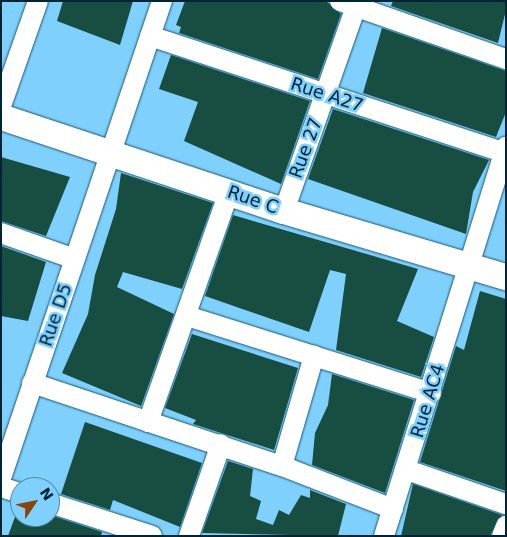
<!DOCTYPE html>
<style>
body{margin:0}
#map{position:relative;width:507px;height:537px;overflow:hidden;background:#80d0fd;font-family:"DejaVu Sans",sans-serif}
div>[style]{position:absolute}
.building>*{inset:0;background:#184e41}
.roads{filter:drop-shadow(0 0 1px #185877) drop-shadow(0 0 1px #185877)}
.minor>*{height:20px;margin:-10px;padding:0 10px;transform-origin:10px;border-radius:10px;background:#fff}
.tertiary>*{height:26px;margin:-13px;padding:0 13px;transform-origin:13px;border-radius:13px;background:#fff}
span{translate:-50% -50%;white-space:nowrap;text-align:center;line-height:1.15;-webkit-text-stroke:5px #80d0fd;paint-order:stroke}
.street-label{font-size:18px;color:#012435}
.frame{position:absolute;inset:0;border:2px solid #012435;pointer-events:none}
.north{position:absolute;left:10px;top:477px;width:50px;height:50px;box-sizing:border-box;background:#80d0fd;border:1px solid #4d8bad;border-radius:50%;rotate:56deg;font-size:14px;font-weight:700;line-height:20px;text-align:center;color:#012435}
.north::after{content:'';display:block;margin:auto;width:18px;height:22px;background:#874610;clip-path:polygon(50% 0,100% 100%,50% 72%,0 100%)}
</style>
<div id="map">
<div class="building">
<div style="clip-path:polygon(63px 1px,133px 1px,120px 45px,57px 21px)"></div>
<div style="clip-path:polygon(185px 1px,326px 1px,341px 14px,318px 79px,179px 33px,181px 27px,176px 25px)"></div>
<div style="clip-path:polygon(393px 1px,506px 1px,506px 10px,498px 43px,391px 6px)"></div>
<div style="clip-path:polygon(382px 28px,506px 71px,506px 112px,496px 137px,363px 93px)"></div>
<div style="clip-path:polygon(171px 55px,310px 101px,281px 184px,184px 141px,198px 102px,159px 89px)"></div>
<div style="clip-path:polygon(333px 109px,489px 160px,473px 192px,466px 234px,308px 179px)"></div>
<div style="clip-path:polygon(1px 157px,70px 177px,46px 236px,1px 221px)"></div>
<div style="clip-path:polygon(121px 173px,213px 203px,182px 289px,123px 272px,117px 287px,174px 314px,141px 406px,62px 373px,88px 314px,95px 275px,116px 209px)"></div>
<div style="clip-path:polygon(233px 215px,418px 269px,397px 321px,434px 337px,421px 377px,336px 350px,346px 274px,330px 270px,309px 332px,205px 296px)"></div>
<div style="clip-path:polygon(1px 246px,46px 262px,28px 321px,1px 316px)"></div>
<div style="clip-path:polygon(480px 291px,506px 299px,506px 491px,420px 462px,456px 346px,464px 350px)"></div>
<div style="clip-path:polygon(192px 334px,298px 368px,274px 450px,193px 424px,196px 420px,165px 408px)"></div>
<div style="clip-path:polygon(332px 374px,414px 400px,385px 493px,312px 465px,315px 433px,328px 405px)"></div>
<div style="clip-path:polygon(85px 422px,202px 463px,180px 527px,113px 500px,110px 510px,61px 494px)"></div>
<div style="clip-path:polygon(228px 461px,253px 469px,250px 496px,261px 501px,256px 519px,273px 525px,279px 510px,289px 515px,301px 495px,310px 498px,310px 490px,346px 504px,338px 536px,202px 533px)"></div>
<div style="clip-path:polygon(413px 484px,502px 515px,490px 536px,401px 536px)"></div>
<div style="clip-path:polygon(19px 506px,20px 517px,50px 515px,102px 532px,101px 536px,8px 536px)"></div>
</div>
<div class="roads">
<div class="minor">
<div style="left:340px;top:1px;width:176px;rotate:19.3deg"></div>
<div style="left:150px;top:36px;width:375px;rotate:18.2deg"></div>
<div style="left:1px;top:106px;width:111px;rotate:-70.6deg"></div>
<div style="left:284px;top:211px;width:223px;rotate:-70.6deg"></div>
<div style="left:1px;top:233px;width:78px;rotate:19.4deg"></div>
<div style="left:187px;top:316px;width:256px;rotate:17.5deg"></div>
<div style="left:32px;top:383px;width:263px;rotate:18.4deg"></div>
<div style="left:282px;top:466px;width:119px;rotate:21.2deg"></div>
<div style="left:148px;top:422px;width:244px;rotate:-70.6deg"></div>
<div style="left:282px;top:466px;width:115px;rotate:-73.8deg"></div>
<div style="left:407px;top:470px;width:105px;rotate:19deg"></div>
<div style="left:1px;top:478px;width:503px;rotate:-71.35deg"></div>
<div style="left:1px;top:487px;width:20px;rotate:18deg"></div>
<div style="left:50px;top:503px;width:107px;rotate:17.9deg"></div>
<div style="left:189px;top:536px;width:97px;rotate:-70.8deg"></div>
<div style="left:384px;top:536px;width:408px;rotate:-72.6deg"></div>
<div style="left:502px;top:536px;width:11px;rotate:-68deg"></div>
</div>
<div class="tertiary">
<div style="left:1px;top:117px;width:298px;rotate:18.4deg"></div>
<div style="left:284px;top:211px;width:232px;rotate:16.6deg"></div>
</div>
</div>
<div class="street-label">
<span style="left:327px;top:95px;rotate:18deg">Rue A27</span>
<span style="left:306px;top:148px;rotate:-70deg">Rue 27</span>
<span style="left:253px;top:200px;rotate:19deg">Rue C</span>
<span style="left:56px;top:315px;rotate:-71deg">Rue D5</span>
<span style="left:428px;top:401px;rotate:-73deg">Rue AC4</span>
</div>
<div class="frame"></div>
<div class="north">N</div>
</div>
